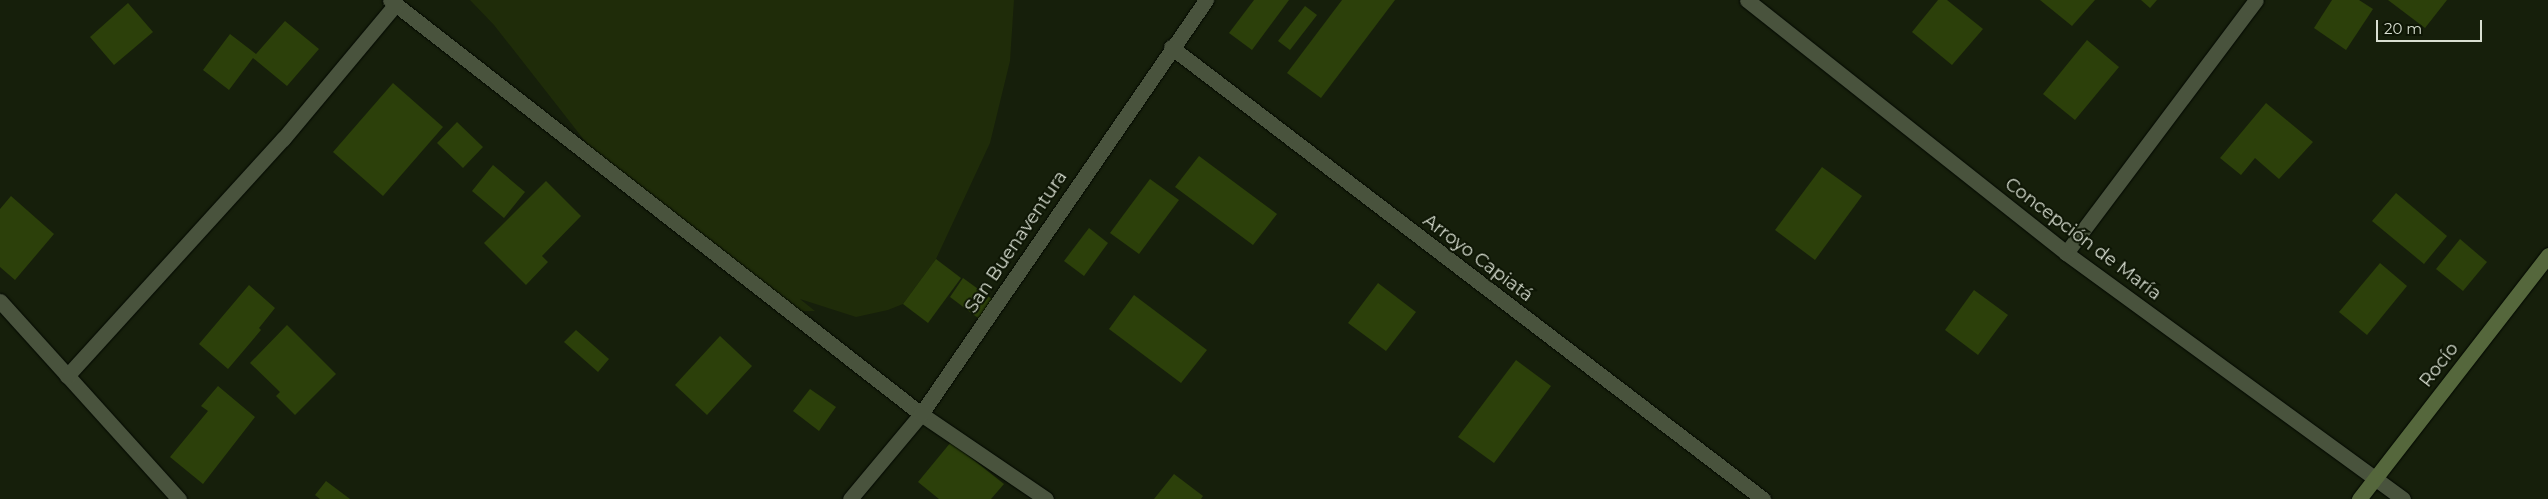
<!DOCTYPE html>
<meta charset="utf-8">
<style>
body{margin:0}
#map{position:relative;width:2548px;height:499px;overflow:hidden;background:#161f0b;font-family:Montserrat,sans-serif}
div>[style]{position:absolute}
.green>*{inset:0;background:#1f2c09}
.building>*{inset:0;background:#2c400a}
.roads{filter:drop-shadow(0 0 1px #030800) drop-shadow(0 0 1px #030800)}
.minor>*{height:15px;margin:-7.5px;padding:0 7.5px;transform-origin:7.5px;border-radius:7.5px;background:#49533d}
.secondary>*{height:15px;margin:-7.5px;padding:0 7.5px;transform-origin:7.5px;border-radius:7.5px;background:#55673c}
span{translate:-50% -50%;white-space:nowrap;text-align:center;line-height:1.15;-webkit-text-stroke:4px #0d1504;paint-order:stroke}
.street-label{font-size:18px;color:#d9dfd2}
.scale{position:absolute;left:2376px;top:20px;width:106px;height:22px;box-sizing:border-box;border:2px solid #d9dfd2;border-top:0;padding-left:6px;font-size:15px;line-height:18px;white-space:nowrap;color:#d9dfd2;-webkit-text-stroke:4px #0d1504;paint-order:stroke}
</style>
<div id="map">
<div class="green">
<div style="clip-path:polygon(470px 0,1014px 0,1010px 61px,990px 143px,936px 259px,903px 304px,888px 310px,856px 317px,800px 299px,815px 311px,783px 311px,756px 295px,599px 159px,494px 25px)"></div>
</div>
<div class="building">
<div style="clip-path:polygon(1254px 0,1289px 0,1252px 50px,1229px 33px)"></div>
<div style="clip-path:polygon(1342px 0,1395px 0,1321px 98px,1287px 73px)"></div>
<div style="clip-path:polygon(1938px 0,1947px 0,1983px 29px,1952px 65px,1912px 32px)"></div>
<div style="clip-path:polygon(2040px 0,2095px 0,2072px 26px)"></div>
<div style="clip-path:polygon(2141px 0,2157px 0,2150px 8px)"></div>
<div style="clip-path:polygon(2332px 0,2359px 0,2373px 9px,2346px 50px,2314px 28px)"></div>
<div style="clip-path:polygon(2388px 0,2447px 0,2425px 28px)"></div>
<div style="clip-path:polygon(128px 3px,153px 32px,114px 65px,90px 37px)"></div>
<div style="clip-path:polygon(1305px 6px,1317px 15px,1290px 50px,1278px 41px)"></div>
<div style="clip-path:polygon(285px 21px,319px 49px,287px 86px,253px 58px,229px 90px,203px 70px,230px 34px,256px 54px)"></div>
<div style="clip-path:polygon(2087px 40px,2119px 67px,2075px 120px,2043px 94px)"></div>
<div style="clip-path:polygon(393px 83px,443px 127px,383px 196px,333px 152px)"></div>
<div style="clip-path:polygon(2266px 103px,2313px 142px,2279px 179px,2255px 158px,2241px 175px,2220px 158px)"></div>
<div style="clip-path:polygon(457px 122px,483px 147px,463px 168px,437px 143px)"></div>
<div style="clip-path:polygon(1199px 156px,1277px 214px,1253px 245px,1175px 187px)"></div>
<div style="clip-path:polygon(493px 165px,525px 192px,504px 218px,472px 191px)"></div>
<div style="clip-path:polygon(1822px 167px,1862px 196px,1815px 260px,1775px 230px)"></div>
<div style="clip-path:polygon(1150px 179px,1179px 200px,1139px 254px,1110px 233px)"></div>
<div style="clip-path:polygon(546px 181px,581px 216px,542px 256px,548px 262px,526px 285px,484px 243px)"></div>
<div style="clip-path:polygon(2396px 193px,2447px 236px,2424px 264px,2372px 221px)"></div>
<div style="clip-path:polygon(11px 196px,54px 234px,15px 280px,0 267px,0 209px)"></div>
<div style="clip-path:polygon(1089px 228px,1108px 243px,1084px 276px,1064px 261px)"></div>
<div style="clip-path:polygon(2460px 239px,2487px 262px,2463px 291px,2436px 269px)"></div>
<div style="clip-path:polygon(936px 259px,961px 278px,928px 323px,903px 304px)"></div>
<div style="clip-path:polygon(2380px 263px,2407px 286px,2367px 335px,2339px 312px)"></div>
<div style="clip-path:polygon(963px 278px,996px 302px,982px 321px,950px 297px)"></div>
<div style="clip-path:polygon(1378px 283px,1416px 312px,1386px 351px,1348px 323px)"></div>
<div style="clip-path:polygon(249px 285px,275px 308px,259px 328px,261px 330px,228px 369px,199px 344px)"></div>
<div style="clip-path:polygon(1974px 290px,2008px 315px,1978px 355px,1945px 330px)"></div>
<div style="clip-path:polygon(1134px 295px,1207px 350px,1181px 383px,1109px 329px)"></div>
<div style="clip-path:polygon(287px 325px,336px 374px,295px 415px,276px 396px,280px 392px,250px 363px)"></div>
<div style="clip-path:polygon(576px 330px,609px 359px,598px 372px,564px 342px)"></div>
<div style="clip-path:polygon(720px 336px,752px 366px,707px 415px,675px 385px)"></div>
<div style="clip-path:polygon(1516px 360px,1551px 386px,1494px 463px,1458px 437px)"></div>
<div style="clip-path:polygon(218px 386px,255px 417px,203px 484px,170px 457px,208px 411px,201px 406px)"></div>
<div style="clip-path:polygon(810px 389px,836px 407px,819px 431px,793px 411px)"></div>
<div style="clip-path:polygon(951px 442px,1004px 484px,991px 499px,939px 499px,918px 482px)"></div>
<div style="clip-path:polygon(1174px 474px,1203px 496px,1201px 499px,1154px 499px)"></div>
<div style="clip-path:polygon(326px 481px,350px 499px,320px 499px,315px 495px)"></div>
</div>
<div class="roads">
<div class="minor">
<div style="left:390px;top:0;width:673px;rotate:37.94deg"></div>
<div style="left:921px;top:414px;width:151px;rotate:34.2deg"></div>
<div style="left:1747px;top:0;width:407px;rotate:38.4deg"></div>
<div style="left:2066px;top:253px;width:417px;rotate:36.1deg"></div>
<div style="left:1171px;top:47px;width:745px;rotate:37.36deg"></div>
<div style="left:2066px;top:253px;width:316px;rotate:-53.1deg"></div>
<div style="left:0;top:301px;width:267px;rotate:47.9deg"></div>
<div style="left:67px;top:376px;width:321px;rotate:-47.7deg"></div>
<div style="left:283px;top:139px;width:176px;rotate:-50.1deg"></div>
<div style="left:850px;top:499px;width:111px;rotate:-50.1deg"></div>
<div style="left:921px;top:414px;width:503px;rotate:-55.46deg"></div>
</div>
<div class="secondary">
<div style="left:2359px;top:499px;width:309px;rotate:-52.2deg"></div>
</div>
</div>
<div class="street-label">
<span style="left:2083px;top:239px;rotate:37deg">Concepción de María</span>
<span style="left:1016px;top:242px;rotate:-56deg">San Buenaventura</span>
<span style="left:1478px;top:258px;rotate:37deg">Arroyo Capiatá</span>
<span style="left:2439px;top:365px;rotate:-52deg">Rocío</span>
</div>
<div class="scale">20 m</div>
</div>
